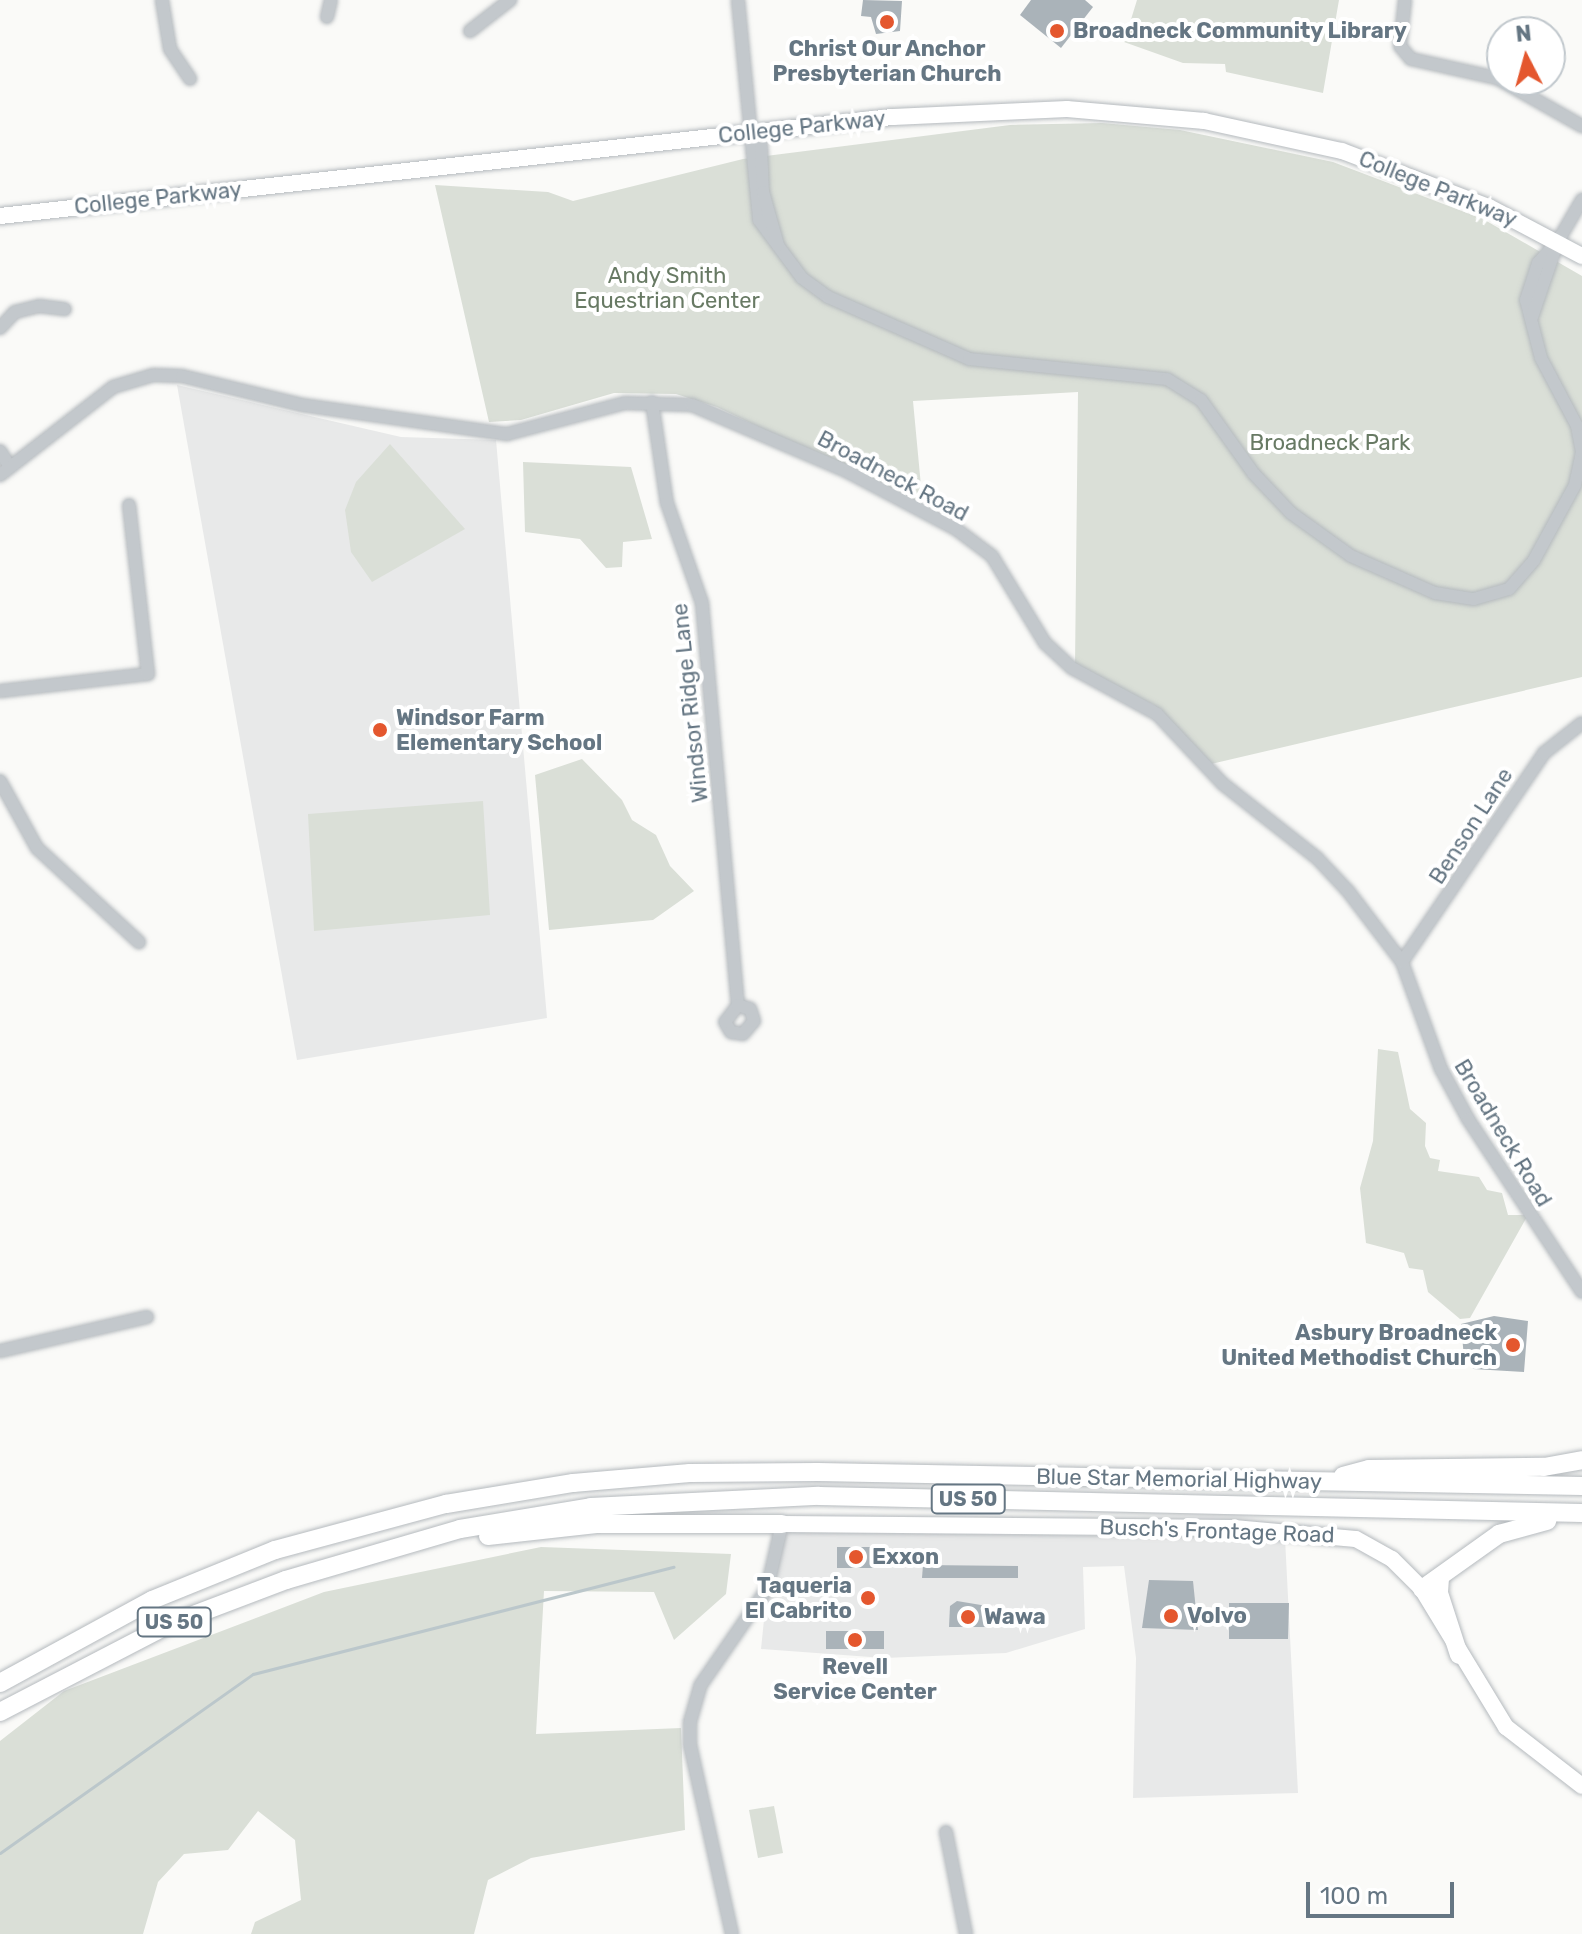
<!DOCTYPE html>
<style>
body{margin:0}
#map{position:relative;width:1582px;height:1934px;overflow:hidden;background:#fafaf8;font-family:Rubik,sans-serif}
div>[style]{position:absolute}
.built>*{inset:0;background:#e8e9e9}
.green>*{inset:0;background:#dadfd7}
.stream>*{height:3px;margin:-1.5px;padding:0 1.5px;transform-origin:1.5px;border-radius:1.5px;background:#bbc7cb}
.building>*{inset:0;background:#aab3b9}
.roads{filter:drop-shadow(0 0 2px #b5babe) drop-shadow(0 0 2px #b5babe)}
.minor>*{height:12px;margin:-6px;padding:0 6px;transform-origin:6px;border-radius:6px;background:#c3c8cc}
.major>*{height:16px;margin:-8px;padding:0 8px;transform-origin:8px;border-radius:8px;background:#fff}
.highway>*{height:18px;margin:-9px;padding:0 9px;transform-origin:9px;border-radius:9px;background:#fff}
.dots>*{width:22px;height:22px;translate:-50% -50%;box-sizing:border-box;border:4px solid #fff;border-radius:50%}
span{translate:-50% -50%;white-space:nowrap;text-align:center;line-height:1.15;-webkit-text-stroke:8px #fff;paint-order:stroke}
.shield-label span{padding:2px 6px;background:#fff;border:2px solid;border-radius:6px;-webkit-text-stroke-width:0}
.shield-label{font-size:20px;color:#657683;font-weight:700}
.poi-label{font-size:22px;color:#657683;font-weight:700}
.left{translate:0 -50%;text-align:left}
.right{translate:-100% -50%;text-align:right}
.street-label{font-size:22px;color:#657683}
.park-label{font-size:22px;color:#687a64}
.north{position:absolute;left:1486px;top:16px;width:80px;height:80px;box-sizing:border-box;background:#fff;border:2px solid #c1c8cd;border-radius:50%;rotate:354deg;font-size:22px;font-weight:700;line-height:32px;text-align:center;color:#657683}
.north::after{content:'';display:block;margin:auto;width:28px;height:36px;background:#e4572e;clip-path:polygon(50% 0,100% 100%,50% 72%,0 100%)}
.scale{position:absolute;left:1306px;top:1882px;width:148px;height:36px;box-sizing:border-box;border:4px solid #657683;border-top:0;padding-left:10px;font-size:24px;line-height:28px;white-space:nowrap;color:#657683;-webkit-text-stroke:6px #fff;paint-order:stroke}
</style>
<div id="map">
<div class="built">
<div style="clip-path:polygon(177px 385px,401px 437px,496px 440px,547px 1018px,297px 1060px)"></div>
<div style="clip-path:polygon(773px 1532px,1285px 1538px,1298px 1793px,1133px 1798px,1136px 1658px,1124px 1566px,1083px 1567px,1085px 1629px,1006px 1653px,884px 1658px,761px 1649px)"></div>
</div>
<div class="green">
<div style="clip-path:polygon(1137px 0,1339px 0,1323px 93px,1226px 72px,1225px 64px,1183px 63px,1124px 42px)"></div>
<div style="clip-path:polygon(1102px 123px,1180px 130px,1333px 162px,1483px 219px,1582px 276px,1582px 677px,1211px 764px,1154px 705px,1075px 666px,1078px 392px,913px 401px,921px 486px,915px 502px,717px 407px,676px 394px,614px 393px,521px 420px,489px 422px,435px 185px,548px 192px,573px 201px,743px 159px,1010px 125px)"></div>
<div style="clip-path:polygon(390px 444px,465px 529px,372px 582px,351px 552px,345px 510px,356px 482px)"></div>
<div style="clip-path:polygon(523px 462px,631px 467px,652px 539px,623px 542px,622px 567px,606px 568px,580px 539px,525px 532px)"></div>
<div style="clip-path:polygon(582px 759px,622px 800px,632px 820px,656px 835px,670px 866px,694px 891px,653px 920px,549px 930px,535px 775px)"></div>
<div style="clip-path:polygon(483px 801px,490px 915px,314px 931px,308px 814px)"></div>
<div style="clip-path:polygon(1378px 1049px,1398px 1052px,1410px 1109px,1426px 1123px,1425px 1146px,1430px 1158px,1440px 1160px,1438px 1171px,1479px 1177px,1487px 1190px,1502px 1193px,1508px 1215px,1528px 1215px,1470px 1318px,1460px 1319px,1428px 1292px,1423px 1270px,1409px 1268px,1404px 1253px,1366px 1243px,1360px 1188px,1373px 1141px)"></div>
<div style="clip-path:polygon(541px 1547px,731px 1554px,726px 1594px,674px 1640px,654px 1592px,544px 1591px,536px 1734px,681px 1728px,685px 1830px,531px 1858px,488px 1880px,474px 1934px,251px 1934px,255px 1922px,301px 1900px,295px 1840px,258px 1811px,228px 1850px,184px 1854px,158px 1882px,143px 1934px,0 1934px,0 1741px,64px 1691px,324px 1592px)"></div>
<div style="clip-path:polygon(774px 1806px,783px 1853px,758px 1858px,749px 1810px)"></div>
</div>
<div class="stream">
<div style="left:0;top:1853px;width:310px;rotate:-35.3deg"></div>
<div style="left:253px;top:1674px;width:434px;rotate:-14.3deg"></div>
</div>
<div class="building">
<div style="clip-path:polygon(863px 0,902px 1px,900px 31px,876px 34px,871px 17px,861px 16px)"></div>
<div style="clip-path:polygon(1031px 0,1085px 0,1093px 7px,1061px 48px,1020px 15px)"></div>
<div style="clip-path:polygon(1494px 1316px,1528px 1321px,1524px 1372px,1473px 1369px,1470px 1357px,1464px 1358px,1461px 1324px)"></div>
<div style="clip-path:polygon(837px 1547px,876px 1547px,875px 1568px,837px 1568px)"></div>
<div style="clip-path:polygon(923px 1565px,1018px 1566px,1018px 1578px,922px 1578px)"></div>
<div style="clip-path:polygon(1149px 1580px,1193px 1581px,1198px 1630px,1142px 1628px)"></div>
<div style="clip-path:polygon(957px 1601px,987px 1606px,987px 1627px,949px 1627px,950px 1606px)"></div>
<div style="clip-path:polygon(1229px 1603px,1289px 1603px,1288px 1639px,1229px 1639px)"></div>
<div style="clip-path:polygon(826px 1631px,884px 1631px,884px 1649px,826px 1649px)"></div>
</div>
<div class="roads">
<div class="minor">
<div style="left:162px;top:0;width:50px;rotate:80.7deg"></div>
<div style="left:170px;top:49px;width:36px;rotate:56deg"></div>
<div style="left:738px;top:0;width:221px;rotate:84.5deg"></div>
<div style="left:759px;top:220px;width:72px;rotate:53.4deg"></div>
<div style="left:802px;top:278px;width:32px;rotate:36deg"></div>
<div style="left:828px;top:297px;width:154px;rotate:23.7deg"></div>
<div style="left:969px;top:359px;width:199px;rotate:5.8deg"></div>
<div style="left:1167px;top:379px;width:40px;rotate:32deg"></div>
<div style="left:1201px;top:400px;width:91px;rotate:54.4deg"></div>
<div style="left:1254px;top:474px;width:54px;rotate:46.5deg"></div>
<div style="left:1291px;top:513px;width:74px;rotate:35.6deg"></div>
<div style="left:1351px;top:556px;width:92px;rotate:23.8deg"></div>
<div style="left:1435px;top:593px;width:39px;rotate:9deg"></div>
<div style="left:1474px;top:599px;width:36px;rotate:-16deg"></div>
<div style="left:1509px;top:589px;width:38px;rotate:-49deg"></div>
<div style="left:1534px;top:560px;width:85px;rotate:-61.3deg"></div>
<div style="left:1575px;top:485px;width:34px;rotate:-78deg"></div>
<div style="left:1582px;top:452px;width:26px;rotate:-101deg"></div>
<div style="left:1577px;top:426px;width:77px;rotate:-117.9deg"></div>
<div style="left:1541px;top:358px;width:60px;rotate:-104.5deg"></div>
<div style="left:1526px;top:300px;width:39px;rotate:-72deg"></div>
<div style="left:1538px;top:263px;width:30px;rotate:-48deg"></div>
<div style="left:1405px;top:0;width:46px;rotate:96.2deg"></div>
<div style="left:1400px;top:46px;width:17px;rotate:50deg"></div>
<div style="left:1411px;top:59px;width:88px;rotate:12.5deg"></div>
<div style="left:1497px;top:78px;width:98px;rotate:29.5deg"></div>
<div style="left:327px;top:17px;width:17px;rotate:-77deg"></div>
<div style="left:470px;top:31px;width:51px;rotate:-37.8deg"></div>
<div style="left:753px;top:132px;width:16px;rotate:60deg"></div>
<div style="left:761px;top:146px;width:46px;rotate:87.5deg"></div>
<div style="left:763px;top:192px;width:55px;rotate:74.2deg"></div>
<div style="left:1532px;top:317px;width:80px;rotate:-71.1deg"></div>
<div style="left:1558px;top:241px;width:48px;rotate:-59.7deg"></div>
<div style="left:0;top:328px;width:22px;rotate:-47deg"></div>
<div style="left:15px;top:312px;width:25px;rotate:-14deg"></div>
<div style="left:39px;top:306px;width:26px;rotate:7deg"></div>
<div style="left:652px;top:402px;width:102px;rotate:81.6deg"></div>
<div style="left:667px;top:503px;width:106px;rotate:70.7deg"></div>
<div style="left:702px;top:603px;width:404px;rotate:84.9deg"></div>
<div style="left:738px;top:1005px;width:21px;rotate:127deg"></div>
<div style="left:725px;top:1022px;width:12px;rotate:59deg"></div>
<div style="left:731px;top:1032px;width:12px;rotate:9deg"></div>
<div style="left:743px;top:1034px;width:17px;rotate:-50deg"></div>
<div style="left:754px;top:1021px;width:13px;rotate:-108deg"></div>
<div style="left:750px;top:1009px;width:13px;rotate:-162deg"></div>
<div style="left:0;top:451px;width:19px;rotate:58deg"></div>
<div style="left:0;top:475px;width:143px;rotate:-37.9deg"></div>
<div style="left:113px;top:387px;width:42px;rotate:-16.7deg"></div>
<div style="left:153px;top:375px;width:29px;rotate:2deg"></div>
<div style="left:182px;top:376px;width:123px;rotate:13.6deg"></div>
<div style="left:302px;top:405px;width:207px;rotate:8.1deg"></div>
<div style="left:507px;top:434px;width:122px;rotate:-14.7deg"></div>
<div style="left:625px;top:403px;width:67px;rotate:1.7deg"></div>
<div style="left:692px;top:405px;width:170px;rotate:23.2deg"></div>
<div style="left:848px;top:472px;width:122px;rotate:27.8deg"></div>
<div style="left:956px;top:529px;width:45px;rotate:36.9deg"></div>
<div style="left:992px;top:556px;width:102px;rotate:58.7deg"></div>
<div style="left:1045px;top:643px;width:37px;rotate:43deg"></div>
<div style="left:1072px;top:668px;width:97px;rotate:28.4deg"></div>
<div style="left:1157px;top:714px;width:96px;rotate:46.7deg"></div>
<div style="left:1223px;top:784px;width:120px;rotate:38.2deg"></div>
<div style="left:1317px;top:858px;width:45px;rotate:46.8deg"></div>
<div style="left:1348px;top:891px;width:89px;rotate:52.7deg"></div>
<div style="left:1402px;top:962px;width:114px;rotate:70deg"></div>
<div style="left:1441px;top:1069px;width:57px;rotate:61.6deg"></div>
<div style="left:1468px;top:1119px;width:207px;rotate:56.6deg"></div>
<div style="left:0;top:691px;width:149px;rotate:-6.6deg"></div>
<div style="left:148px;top:674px;width:170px;rotate:-96.4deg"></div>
<div style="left:0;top:781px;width:77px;rotate:61.1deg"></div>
<div style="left:37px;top:848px;width:139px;rotate:42.7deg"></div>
<div style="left:1402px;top:962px;width:253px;rotate:-55.8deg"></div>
<div style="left:1544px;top:753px;width:48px;rotate:-38.3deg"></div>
<div style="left:0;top:1351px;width:151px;rotate:-13deg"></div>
<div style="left:946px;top:1832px;width:104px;rotate:78.9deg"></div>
<div style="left:732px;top:1934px;width:194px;rotate:-102.5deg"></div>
<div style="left:690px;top:1745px;width:23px;rotate:-90deg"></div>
<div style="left:690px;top:1722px;width:37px;rotate:-74deg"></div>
<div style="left:700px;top:1686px;width:118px;rotate:-55.4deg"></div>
<div style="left:767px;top:1589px;width:67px;rotate:-77deg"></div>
</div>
<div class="major">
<div style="left:0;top:216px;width:898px;rotate:-6.33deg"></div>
<div style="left:893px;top:117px;width:174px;rotate:-2.6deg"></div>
<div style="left:1067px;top:109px;width:138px;rotate:5deg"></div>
<div style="left:1204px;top:121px;width:141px;rotate:12.3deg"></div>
<div style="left:1342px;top:151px;width:157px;rotate:20.9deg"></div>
<div style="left:1489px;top:207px;width:105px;rotate:27.8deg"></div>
<div style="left:782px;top:1524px;width:452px;rotate:0.5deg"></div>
<div style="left:1234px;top:1528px;width:122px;rotate:5.2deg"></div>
<div style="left:1356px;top:1539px;width:41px;rotate:29.1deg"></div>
<div style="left:1392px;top:1559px;width:42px;rotate:45deg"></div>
<div style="left:1422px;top:1589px;width:162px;rotate:58.7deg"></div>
<div style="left:1506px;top:1727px;width:96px;rotate:37.8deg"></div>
</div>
<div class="highway">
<div style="left:1343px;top:1476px;width:27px;rotate:-15deg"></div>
<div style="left:1369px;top:1469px;width:175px;rotate:-0.7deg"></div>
<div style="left:1544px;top:1467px;width:39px;rotate:-10deg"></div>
<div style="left:488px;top:1536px;width:109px;rotate:-6.3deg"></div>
<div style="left:596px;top:1524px;width:186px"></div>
<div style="left:1440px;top:1578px;width:15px;rotate:94deg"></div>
<div style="left:1439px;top:1593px;width:65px;rotate:72.1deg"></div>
<div style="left:1422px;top:1589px;width:95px;rotate:-35.5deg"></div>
<div style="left:1499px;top:1534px;width:50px;rotate:-15.2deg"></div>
<div style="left:0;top:1683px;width:173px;rotate:-28.6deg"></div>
<div style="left:152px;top:1600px;width:133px;rotate:-22.1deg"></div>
<div style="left:275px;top:1550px;width:177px;rotate:-15.1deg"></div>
<div style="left:446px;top:1504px;width:129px;rotate:-9.4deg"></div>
<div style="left:573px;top:1483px;width:117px;rotate:-4.9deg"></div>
<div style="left:690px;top:1473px;width:128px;rotate:-0.4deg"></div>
<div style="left:818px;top:1472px;width:764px;rotate:1.05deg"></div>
<div style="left:0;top:1712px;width:191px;rotate:-27.4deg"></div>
<div style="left:170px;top:1624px;width:124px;rotate:-20.8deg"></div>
<div style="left:286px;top:1580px;width:181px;rotate:-16.3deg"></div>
<div style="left:460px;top:1529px;width:133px;rotate:-9.5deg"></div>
<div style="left:591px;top:1507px;width:228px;rotate:-2.8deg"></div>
<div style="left:819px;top:1496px;width:763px;rotate:1.28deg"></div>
</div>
</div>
<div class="dots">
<div style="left:887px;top:22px;background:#e4572e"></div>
<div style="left:1057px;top:31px;background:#e4572e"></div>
<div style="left:380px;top:730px;background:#e4572e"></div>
<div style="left:1513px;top:1345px;background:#e4572e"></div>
<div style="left:856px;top:1557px;background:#e4572e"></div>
<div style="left:868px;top:1598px;background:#e4572e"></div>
<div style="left:1171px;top:1616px;background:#e4572e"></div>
<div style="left:968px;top:1617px;background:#e4572e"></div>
<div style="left:855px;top:1640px;background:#e4572e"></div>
</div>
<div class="shield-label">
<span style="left:968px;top:1499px">US 50</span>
<span style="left:174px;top:1622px">US 50</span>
</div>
<div class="poi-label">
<span class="left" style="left:1073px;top:31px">Broadneck Community Library</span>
<span style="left:887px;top:61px">Christ Our Anchor<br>Presbyterian Church</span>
<span class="left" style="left:396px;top:730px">Windsor Farm<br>Elementary School</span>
<span class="right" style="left:1497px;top:1345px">Asbury Broadneck<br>United Methodist Church</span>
<span class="left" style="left:872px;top:1557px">Exxon</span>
<span class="right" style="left:852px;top:1598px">Taqueria<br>El Cabrito</span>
<span class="left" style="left:1187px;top:1616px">Volvo</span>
<span class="left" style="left:984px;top:1617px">Wawa</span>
<span style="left:855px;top:1679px">Revell<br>Service Center</span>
</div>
<div class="street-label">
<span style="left:802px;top:127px;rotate:-6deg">College Parkway</span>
<span style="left:1438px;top:189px;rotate:22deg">College Parkway</span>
<span style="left:158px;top:198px;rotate:-6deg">College Parkway</span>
<span style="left:893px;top:476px;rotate:28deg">Broadneck Road</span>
<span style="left:690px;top:703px;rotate:-96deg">Windsor Ridge Lane</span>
<span style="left:1471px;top:826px;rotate:-57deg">Benson Lane</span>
<span style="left:1503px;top:1133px;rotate:59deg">Broadneck Road</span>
<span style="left:1179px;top:1479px;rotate:1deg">Blue Star Memorial Highway</span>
<span style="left:1217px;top:1531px;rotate:2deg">Busch's Frontage Road</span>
</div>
<div class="park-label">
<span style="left:667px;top:288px">Andy Smith<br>Equestrian Center</span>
<span style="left:1330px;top:443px">Broadneck Park</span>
</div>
<div class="north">N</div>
<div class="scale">100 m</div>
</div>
